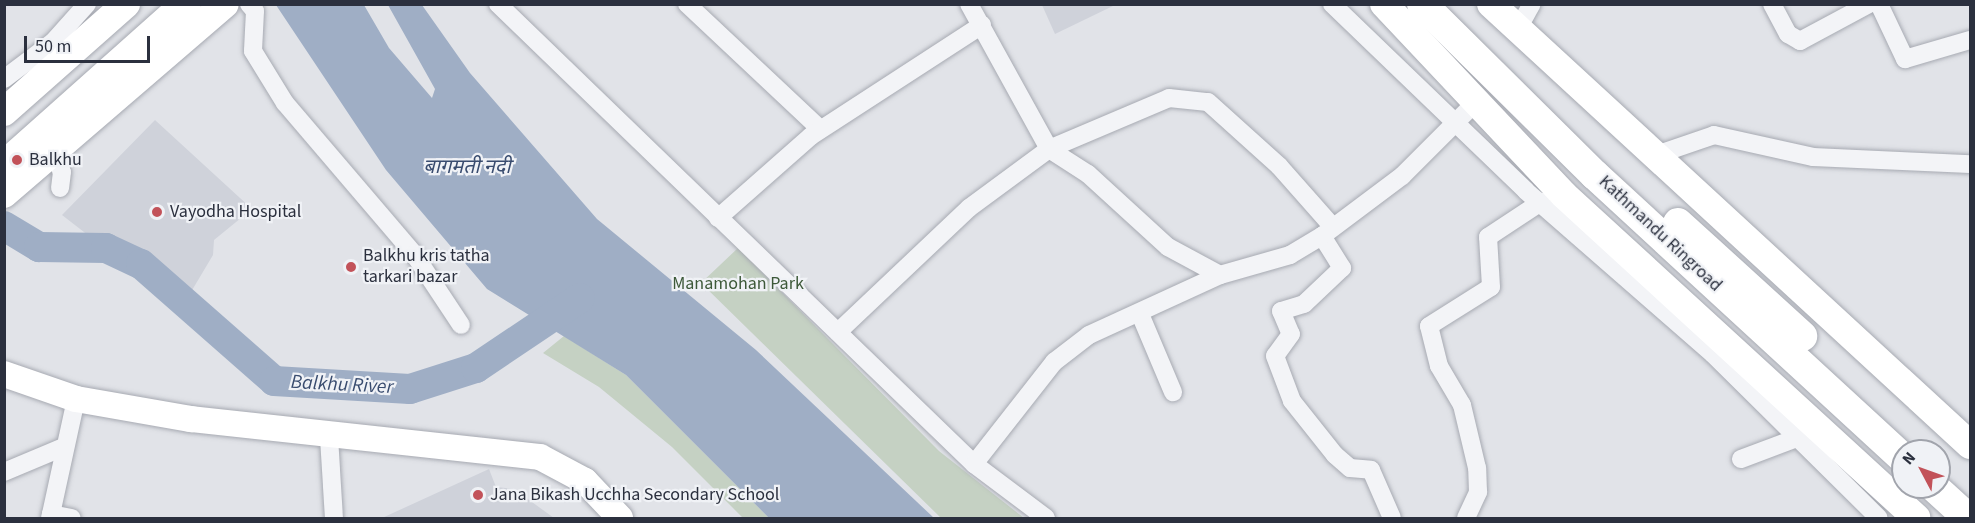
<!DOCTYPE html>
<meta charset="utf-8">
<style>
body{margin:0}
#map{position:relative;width:1975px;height:523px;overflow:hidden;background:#e1e3e8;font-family:"Source Sans 3","Noto Sans Devanagari",sans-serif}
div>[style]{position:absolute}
.built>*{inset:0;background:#cfd2da}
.green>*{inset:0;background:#c5d1c3}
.water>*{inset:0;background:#9faec5}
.river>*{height:30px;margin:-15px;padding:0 15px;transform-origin:15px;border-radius:15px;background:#9faec5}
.roads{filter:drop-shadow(0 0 2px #a7aab2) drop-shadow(0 0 2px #a7aab2)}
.minor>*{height:18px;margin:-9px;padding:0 9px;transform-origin:9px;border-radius:9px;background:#f3f4f7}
.secondary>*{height:26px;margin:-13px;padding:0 13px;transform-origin:13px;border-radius:13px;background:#fff}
.primary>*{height:28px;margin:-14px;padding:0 14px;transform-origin:14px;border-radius:14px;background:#fff}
.trunk>*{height:30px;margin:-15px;padding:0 15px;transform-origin:15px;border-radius:15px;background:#fff}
.dots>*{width:16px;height:16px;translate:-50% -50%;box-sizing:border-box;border:3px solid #f0f2f6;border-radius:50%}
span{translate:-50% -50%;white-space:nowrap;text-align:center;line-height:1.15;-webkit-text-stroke:4.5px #f0f2f6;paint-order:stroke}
.poi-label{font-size:18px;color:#2b303e}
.left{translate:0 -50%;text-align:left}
.street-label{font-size:18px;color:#2b303e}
.park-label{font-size:18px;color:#3d5939}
.water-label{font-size:20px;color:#394c6f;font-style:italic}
.frame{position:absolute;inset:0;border:6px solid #2b303e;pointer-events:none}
.north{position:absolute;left:1891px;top:439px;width:60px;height:60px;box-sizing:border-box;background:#f0f2f6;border:2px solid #a1a4ac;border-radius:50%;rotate:311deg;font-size:16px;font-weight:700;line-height:24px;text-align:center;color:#2b303e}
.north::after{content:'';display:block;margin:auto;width:21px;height:27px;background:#c25259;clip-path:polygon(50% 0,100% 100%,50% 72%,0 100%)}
.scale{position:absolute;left:24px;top:36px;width:126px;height:27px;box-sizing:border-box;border:3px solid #2b303e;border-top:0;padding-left:8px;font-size:18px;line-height:21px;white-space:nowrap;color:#2b303e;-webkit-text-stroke:4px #f0f2f6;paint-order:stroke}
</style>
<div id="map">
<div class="built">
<div style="clip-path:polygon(1042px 5px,1115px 5px,1055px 34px)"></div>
<div style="clip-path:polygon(155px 120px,252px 209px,214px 240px,213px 255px,188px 297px,146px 260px,93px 239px,62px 215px)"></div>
<div style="clip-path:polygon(489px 469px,496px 487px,514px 489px,554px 518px,382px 518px)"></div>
</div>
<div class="green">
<div style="clip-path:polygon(738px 248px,939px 451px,1024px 518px,941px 518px,701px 283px)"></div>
<div style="clip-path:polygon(564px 336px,626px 375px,769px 518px,743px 518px,672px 447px,599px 387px,543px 353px)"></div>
</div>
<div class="water">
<div style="clip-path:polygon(276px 5px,364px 5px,389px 48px,432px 98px,435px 89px,388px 5px,422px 5px,470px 73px,597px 219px,756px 350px,934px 518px,769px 518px,626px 375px,487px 289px,386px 170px)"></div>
</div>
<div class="river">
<div style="left:4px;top:226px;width:41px;rotate:31deg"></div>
<div style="left:39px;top:247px;width:67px;rotate:0.9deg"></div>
<div style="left:106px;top:248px;width:38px;rotate:25deg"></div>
<div style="left:141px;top:264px;width:177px;rotate:41.3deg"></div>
<div style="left:274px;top:381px;width:136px;rotate:3.4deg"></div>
<div style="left:410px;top:389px;width:69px;rotate:-17.7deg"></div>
<div style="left:476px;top:368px;width:125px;rotate:-33.9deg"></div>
</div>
<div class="roads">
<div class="minor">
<div style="left:249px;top:4px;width:9px;rotate:49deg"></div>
<div style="left:255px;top:11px;width:40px;rotate:92.9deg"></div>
<div style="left:253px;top:51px;width:61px;rotate:58.4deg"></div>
<div style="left:285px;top:103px;width:199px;rotate:49.5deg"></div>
<div style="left:414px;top:254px;width:85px;rotate:56.5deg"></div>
<div style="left:498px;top:4px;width:662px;rotate:44.02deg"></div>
<div style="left:974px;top:464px;width:90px;rotate:36.9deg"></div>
<div style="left:687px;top:4px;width:183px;rotate:43.2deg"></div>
<div style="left:969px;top:4px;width:166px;rotate:61.1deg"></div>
<div style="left:1049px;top:149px;width:46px;rotate:32.7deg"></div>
<div style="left:1088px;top:174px;width:108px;rotate:42.4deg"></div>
<div style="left:1168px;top:247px;width:59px;rotate:28.3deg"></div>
<div style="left:1332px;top:4px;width:269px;rotate:43.9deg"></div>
<div style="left:1526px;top:191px;width:248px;rotate:41.1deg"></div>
<div style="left:1713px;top:354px;width:233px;rotate:44.7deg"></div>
<div style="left:1772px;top:4px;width:34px;rotate:62deg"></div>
<div style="left:1788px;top:34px;width:14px;rotate:30deg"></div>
<div style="left:1800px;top:41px;width:78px;rotate:-28.2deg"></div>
<div style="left:1879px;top:4px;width:61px;rotate:64.7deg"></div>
<div style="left:1905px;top:59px;width:68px;rotate:-16.3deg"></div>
<div style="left:1519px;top:27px;width:26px;rotate:-61deg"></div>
<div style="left:4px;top:79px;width:61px;rotate:-37.1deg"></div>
<div style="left:53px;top:42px;width:51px;rotate:-48.2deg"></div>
<div style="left:51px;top:144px;width:30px;rotate:69deg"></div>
<div style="left:62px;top:172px;width:16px;rotate:97deg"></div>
<div style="left:1656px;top:155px;width:61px;rotate:-19deg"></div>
<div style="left:1714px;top:135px;width:101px;rotate:12.5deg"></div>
<div style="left:1813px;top:157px;width:157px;rotate:2.6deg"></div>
<div style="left:718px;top:218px;width:124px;rotate:-41.4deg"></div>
<div style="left:811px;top:136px;width:204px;rotate:-33deg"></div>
<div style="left:1322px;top:236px;width:38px;rotate:58deg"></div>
<div style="left:1342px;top:268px;width:52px;rotate:136.5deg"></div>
<div style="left:1304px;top:304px;width:24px;rotate:163deg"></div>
<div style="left:1281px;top:311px;width:25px;rotate:67deg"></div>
<div style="left:1291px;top:334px;width:27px;rotate:126deg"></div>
<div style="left:1275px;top:356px;width:48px;rotate:69.3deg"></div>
<div style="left:1292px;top:401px;width:69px;rotate:51.5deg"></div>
<div style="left:1335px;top:455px;width:20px;rotate:41deg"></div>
<div style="left:1350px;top:468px;width:21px;rotate:5deg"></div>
<div style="left:1371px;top:470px;width:52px;rotate:66.4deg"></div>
<div style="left:1140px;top:314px;width:85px;rotate:67.1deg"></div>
<div style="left:838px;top:332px;width:180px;rotate:-43.4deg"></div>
<div style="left:969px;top:208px;width:99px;rotate:-36.4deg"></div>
<div style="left:1049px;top:149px;width:130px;rotate:-23deg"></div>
<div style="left:1169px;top:98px;width:39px;rotate:6deg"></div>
<div style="left:1208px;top:102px;width:96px;rotate:42deg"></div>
<div style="left:1279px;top:166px;width:81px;rotate:48.5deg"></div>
<div style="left:329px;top:437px;width:81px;rotate:86.5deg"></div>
<div style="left:1741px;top:459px;width:60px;rotate:-20.6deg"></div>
<div style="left:974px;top:464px;width:130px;rotate:-51.9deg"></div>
<div style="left:1054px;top:362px;width:44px;rotate:-37.6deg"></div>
<div style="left:1089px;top:335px;width:144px;rotate:-24.6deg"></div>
<div style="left:1220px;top:275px;width:73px;rotate:-15.9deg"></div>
<div style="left:1290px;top:255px;width:37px;rotate:-31deg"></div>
<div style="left:1322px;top:236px;width:100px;rotate:-36.9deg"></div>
<div style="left:1402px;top:176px;width:105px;rotate:-45deg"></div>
<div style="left:4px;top:472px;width:62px;rotate:-22.8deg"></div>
<div style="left:51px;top:514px;width:118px;rotate:-77.7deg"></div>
<div style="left:50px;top:518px;width:4px;rotate:-76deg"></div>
<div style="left:51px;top:514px;width:21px;rotate:11deg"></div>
<div style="left:1466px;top:518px;width:29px;rotate:-65deg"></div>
<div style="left:1478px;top:492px;width:24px;rotate:-92deg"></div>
<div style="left:1477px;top:468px;width:65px;rotate:-103.4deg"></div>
<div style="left:1462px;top:405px;width:45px;rotate:-120.5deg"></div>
<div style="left:1439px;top:366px;width:41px;rotate:-104deg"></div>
<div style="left:1429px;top:326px;width:73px;rotate:-32.2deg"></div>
<div style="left:1491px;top:287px;width:50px;rotate:-93.4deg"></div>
<div style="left:1488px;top:237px;width:64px;rotate:-33.4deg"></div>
</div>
<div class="secondary">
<div style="left:4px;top:374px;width:76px;rotate:19.1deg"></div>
<div style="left:76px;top:399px;width:117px;rotate:9.9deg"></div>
<div style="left:191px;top:419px;width:351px;rotate:6.2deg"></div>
<div style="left:540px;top:457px;width:51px;rotate:28.1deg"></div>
<div style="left:585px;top:481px;width:51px;rotate:46.6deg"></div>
</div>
<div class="primary">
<div style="left:1384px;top:4px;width:262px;rotate:46.7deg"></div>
<div style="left:1564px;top:195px;width:478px;rotate:42.5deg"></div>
<div style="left:1491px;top:4px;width:651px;rotate:42.63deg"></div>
<div style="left:4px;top:112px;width:163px;rotate:-41.5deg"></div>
<div style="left:4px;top:194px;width:291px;rotate:-40.7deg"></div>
</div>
<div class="trunk">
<div style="left:1422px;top:4px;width:243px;rotate:44.7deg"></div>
<div style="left:1595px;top:175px;width:418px;rotate:42.6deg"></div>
<div style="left:4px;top:166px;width:244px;rotate:-41.7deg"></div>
<div style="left:1678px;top:223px;width:168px;rotate:42.3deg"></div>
<div style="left:1934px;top:487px;width:46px;rotate:42.4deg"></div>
</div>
</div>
<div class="dots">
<div style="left:17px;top:160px;background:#c25259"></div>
<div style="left:157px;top:212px;background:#c25259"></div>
<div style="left:351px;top:267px;background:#c25259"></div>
<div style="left:478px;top:495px;background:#c25259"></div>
</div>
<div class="poi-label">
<span class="left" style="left:29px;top:160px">Balkhu</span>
<span class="left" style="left:170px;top:212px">Vayodha Hospital</span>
<span class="left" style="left:363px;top:267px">Balkhu kris tatha<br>tarkari bazar</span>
<span class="left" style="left:490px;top:495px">Jana Bikash Ucchha Secondary School</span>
</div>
<div class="street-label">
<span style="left:1660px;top:234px;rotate:43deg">Kathmandu Ringroad</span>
</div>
<div class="park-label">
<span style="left:738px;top:284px">Manamohan Park</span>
</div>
<div class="water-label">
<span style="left:467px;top:167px">बागमती नदी</span>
<span style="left:342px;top:385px;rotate:3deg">Balkhu River</span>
</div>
<div class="frame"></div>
<div class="north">N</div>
<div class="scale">50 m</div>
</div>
